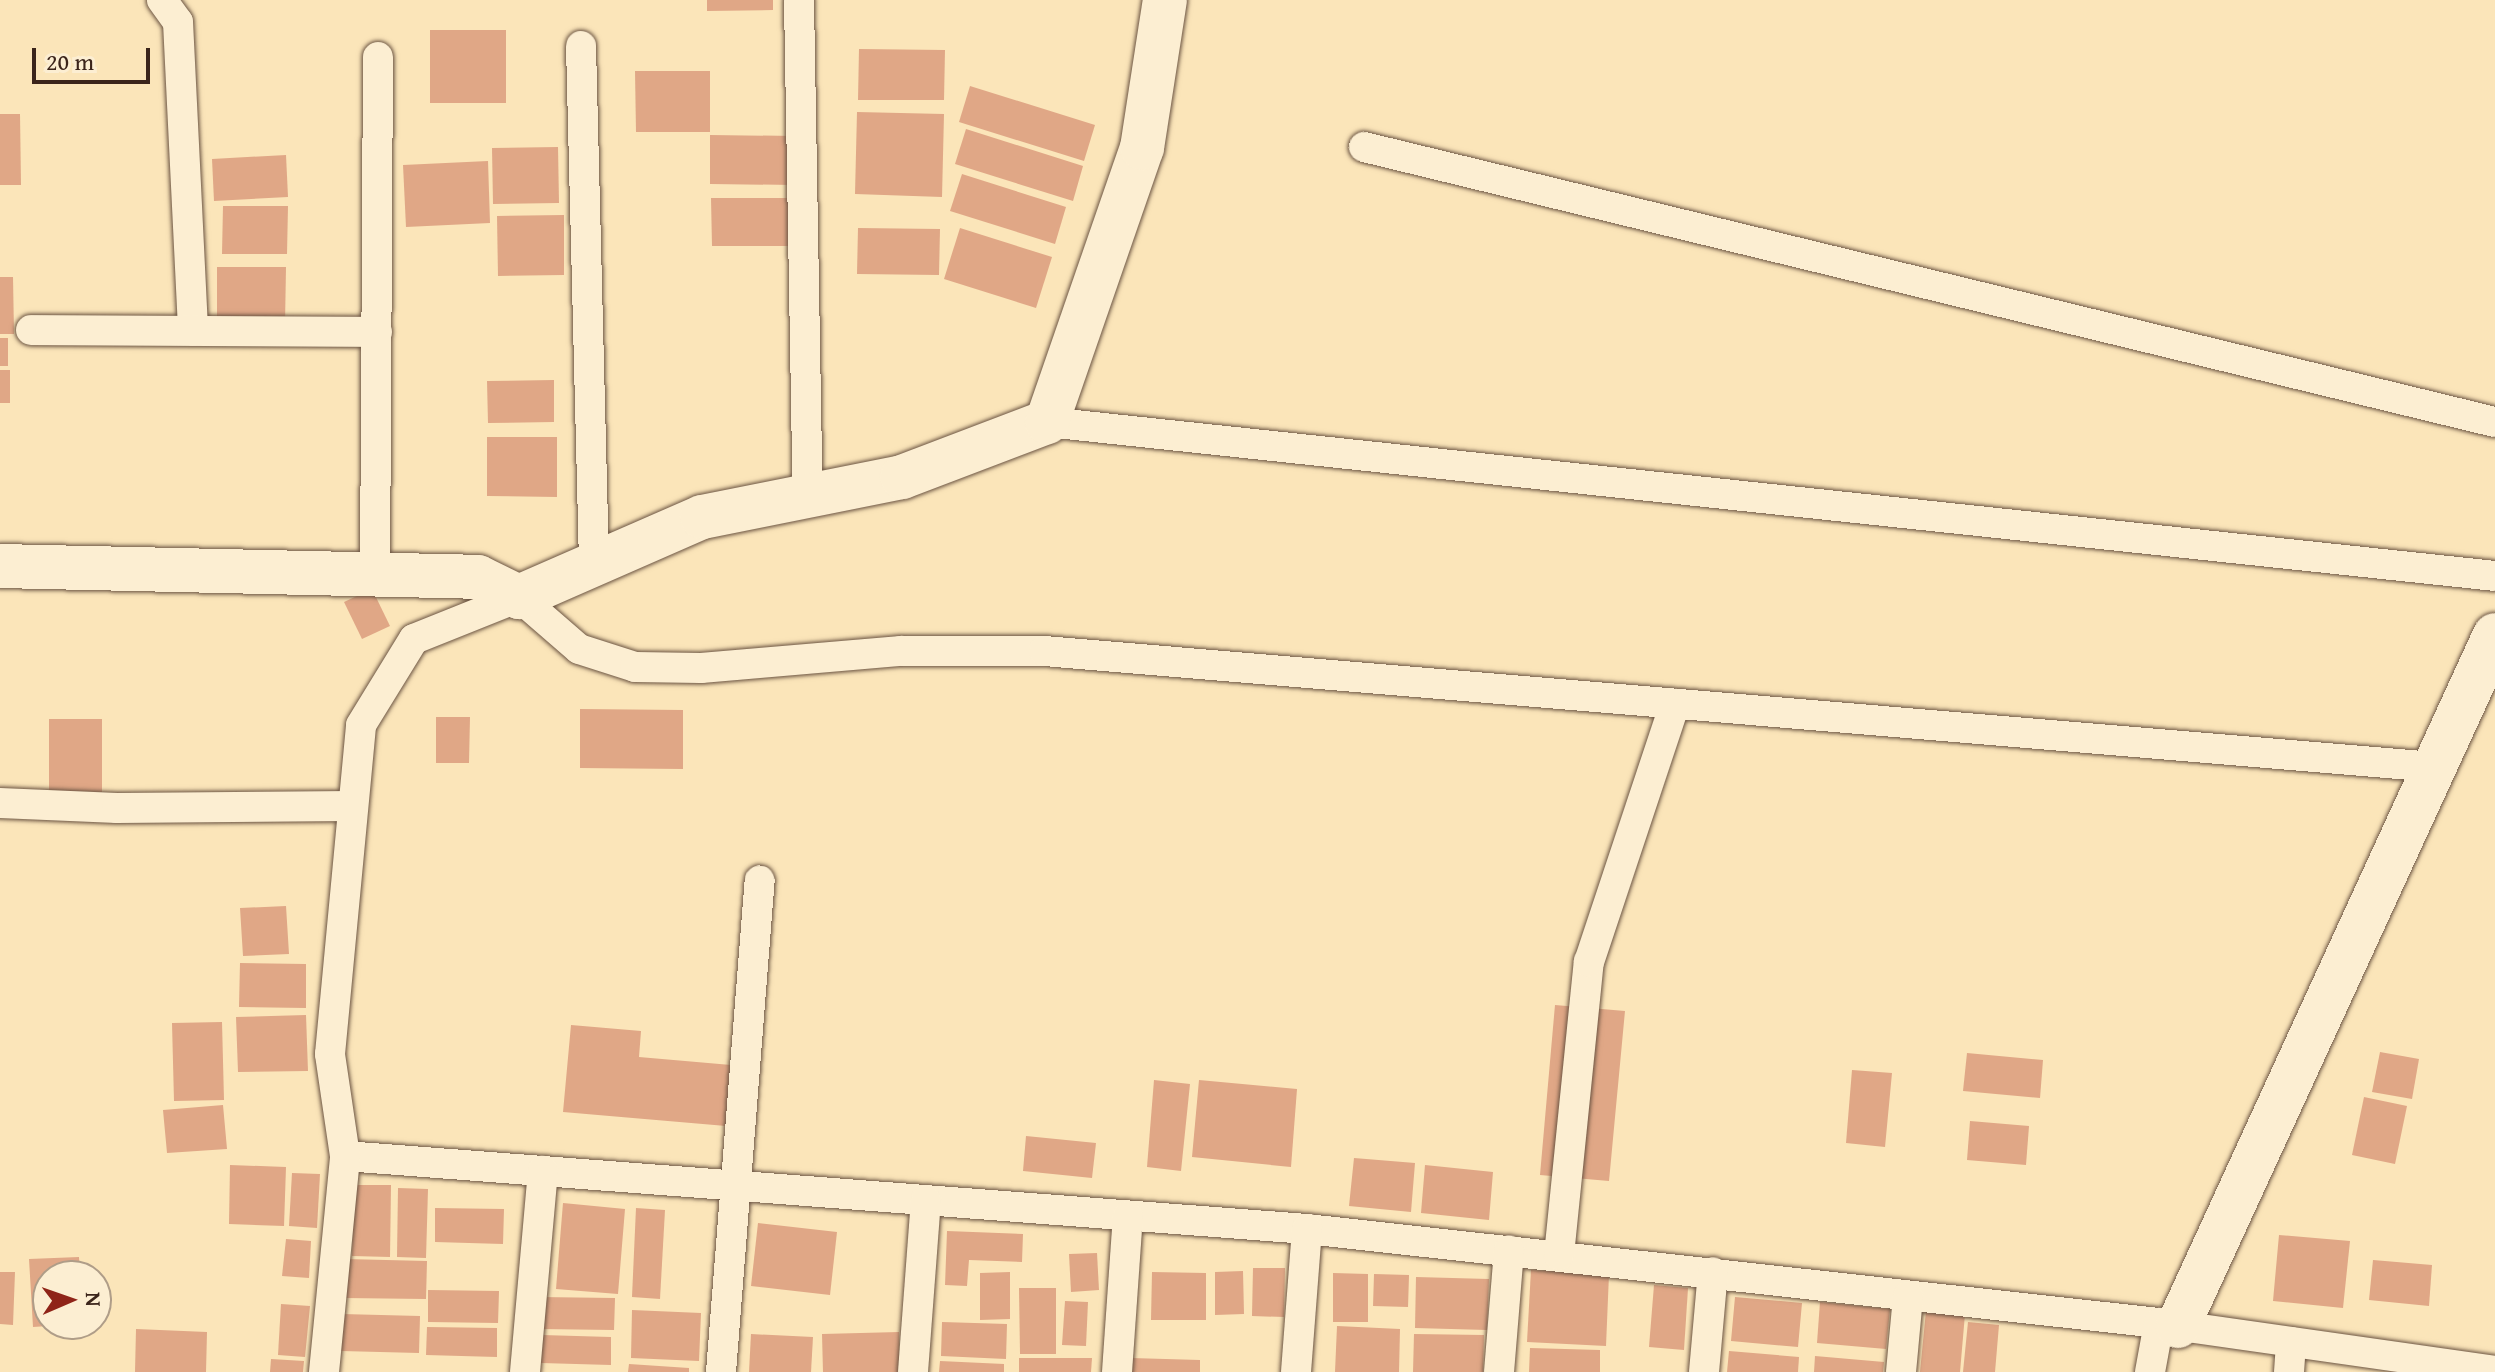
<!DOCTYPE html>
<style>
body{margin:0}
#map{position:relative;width:2495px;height:1372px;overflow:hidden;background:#fbe5b9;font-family:"Gentium Book Plus",serif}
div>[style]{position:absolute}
.building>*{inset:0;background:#e0a786}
.roads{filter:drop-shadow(0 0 2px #6b5442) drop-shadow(0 0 2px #6b5442)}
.street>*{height:30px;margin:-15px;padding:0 15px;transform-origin:15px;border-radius:15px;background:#fceed2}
.secondary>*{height:44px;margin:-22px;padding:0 22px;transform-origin:22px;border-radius:22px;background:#fceed2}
span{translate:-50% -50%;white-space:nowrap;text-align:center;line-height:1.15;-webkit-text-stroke:8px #fceed2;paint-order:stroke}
.north{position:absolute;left:32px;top:1260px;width:80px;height:80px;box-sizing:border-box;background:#fceed2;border:2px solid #af9d88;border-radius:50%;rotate:88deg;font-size:22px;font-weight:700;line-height:32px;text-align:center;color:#3b241a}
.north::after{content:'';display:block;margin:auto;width:28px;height:36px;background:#8f2418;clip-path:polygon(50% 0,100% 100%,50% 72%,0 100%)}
.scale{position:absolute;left:32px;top:48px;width:118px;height:36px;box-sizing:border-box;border:4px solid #3b241a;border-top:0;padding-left:10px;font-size:24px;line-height:28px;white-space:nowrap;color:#3b241a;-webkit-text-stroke:6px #fceed2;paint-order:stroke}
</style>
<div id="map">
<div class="building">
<div style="clip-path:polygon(707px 0,773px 0,773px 10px,707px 11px)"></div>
<div style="clip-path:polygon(430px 30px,506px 30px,506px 103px,430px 103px)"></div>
<div style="clip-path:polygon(859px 49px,945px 50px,944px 100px,858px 100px)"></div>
<div style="clip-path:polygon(635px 71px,710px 71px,710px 132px,636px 132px)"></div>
<div style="clip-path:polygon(970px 86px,1095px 125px,1084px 161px,959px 122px)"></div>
<div style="clip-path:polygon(857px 112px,944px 114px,942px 197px,855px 194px)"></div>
<div style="clip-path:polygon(0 114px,20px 114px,21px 185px,0 185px)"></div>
<div style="clip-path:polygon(966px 129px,1083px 166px,1073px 201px,955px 164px)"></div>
<div style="clip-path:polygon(710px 135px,795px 136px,794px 185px,710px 184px)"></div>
<div style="clip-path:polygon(558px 147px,559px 203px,493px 204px,492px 148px)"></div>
<div style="clip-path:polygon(286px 155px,288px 197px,214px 201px,212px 159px)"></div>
<div style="clip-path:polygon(488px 161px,490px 223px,406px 227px,403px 165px)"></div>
<div style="clip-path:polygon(962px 174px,1066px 207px,1055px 244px,950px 211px)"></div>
<div style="clip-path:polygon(711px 198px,797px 198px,797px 246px,712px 246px)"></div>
<div style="clip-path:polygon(223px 206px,288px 206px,287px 254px,222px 254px)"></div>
<div style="clip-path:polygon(564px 215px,564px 275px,498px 276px,497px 216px)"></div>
<div style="clip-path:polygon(858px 228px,940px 229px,939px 275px,857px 274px)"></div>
<div style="clip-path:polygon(960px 228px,1052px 257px,1036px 308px,944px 279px)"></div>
<div style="clip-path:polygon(217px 267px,286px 267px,285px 324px,217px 323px)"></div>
<div style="clip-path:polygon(0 277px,13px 277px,14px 334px,0 334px)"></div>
<div style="clip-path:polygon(0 338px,8px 338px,8px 366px,0 366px)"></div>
<div style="clip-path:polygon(0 370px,10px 370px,10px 403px,0 403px)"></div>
<div style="clip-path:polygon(554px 380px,554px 422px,488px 423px,487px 381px)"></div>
<div style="clip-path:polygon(487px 437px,557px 437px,557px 497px,487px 496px)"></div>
<div style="clip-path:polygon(372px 589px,390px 626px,362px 639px,344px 602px)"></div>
<div style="clip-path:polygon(580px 709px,683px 710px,683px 769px,580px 768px)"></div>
<div style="clip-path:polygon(436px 717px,470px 717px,469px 763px,436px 763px)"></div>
<div style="clip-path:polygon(49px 719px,102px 719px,102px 792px,49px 791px)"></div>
<div style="clip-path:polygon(286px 906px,289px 954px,243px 956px,240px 908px)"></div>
<div style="clip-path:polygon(240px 963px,306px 964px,306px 1008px,239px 1007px)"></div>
<div style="clip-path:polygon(1555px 1005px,1625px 1011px,1609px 1181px,1540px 1175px)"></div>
<div style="clip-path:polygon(306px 1015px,308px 1071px,238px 1072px,236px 1017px)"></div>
<div style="clip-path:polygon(222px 1022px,224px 1100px,174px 1101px,172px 1023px)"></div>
<div style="clip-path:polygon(571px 1025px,641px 1031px,639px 1057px,731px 1065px,726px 1126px,563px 1112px)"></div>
<div style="clip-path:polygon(2380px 1052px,2419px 1059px,2412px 1099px,2372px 1092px)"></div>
<div style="clip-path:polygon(1967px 1053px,2043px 1060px,2040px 1098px,1963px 1091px)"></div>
<div style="clip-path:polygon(1852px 1070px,1892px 1073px,1885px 1147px,1846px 1143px)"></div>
<div style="clip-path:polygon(1154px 1080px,1190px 1084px,1181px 1171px,1147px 1167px)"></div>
<div style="clip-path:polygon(1199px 1080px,1297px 1089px,1291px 1167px,1192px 1157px)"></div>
<div style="clip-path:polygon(2364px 1097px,2407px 1106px,2395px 1164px,2352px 1155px)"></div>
<div style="clip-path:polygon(223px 1105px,227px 1149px,167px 1153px,163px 1110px)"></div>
<div style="clip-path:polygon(1970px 1121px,2029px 1126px,2026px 1165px,1967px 1160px)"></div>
<div style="clip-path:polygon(1026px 1136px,1096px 1143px,1092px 1178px,1023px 1171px)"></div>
<div style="clip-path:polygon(1354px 1158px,1415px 1163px,1411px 1212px,1349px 1206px)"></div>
<div style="clip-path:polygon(230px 1165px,286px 1167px,284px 1226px,229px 1224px)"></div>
<div style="clip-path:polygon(1425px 1165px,1493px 1172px,1489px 1220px,1421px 1213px)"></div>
<div style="clip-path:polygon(292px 1173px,320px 1174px,317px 1228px,289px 1226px)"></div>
<div style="clip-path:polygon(354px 1185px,391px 1185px,390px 1257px,352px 1256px)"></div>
<div style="clip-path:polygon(398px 1188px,428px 1189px,426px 1258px,397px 1257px)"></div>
<div style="clip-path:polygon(563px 1203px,625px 1209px,618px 1294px,556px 1289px)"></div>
<div style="clip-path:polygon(435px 1208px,504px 1209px,503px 1244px,435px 1242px)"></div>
<div style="clip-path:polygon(636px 1208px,665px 1210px,660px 1299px,632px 1297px)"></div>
<div style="clip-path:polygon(758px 1223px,837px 1232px,830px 1295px,751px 1286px)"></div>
<div style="clip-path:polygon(947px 1231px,1023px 1234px,1022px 1262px,969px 1260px,967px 1286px,945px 1285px)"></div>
<div style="clip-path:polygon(2279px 1235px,2350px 1241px,2343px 1308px,2273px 1301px)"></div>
<div style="clip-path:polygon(286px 1239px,311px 1241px,309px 1278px,282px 1276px)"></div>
<div style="clip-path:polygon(1097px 1253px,1099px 1290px,1071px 1292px,1069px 1254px)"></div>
<div style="clip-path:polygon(79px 1257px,80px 1276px,48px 1276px,48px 1326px,33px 1327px,29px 1259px)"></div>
<div style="clip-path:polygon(345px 1259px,427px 1261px,426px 1299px,344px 1298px)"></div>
<div style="clip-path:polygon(2373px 1260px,2432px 1265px,2429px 1306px,2369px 1300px)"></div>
<div style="clip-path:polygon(1253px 1268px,1285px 1268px,1284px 1317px,1252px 1316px)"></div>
<div style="clip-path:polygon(1531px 1270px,1609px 1274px,1606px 1346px,1527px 1342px)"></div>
<div style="clip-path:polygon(1243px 1271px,1244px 1314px,1215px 1315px,1215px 1272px)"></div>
<div style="clip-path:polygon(0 1272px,15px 1272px,13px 1325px,0 1324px)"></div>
<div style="clip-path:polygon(1010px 1272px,1010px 1319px,980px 1320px,980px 1273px)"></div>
<div style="clip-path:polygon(1152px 1272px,1206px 1273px,1206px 1320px,1151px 1320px)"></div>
<div style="clip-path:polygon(1333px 1273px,1368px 1274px,1368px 1322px,1333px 1322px)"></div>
<div style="clip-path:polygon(1374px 1274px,1409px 1275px,1408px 1307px,1373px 1306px)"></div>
<div style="clip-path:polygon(1416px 1277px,1489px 1279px,1487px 1330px,1415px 1328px)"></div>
<div style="clip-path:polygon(1654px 1285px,1688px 1288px,1684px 1350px,1649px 1347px)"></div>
<div style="clip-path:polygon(1019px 1288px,1056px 1288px,1056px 1354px,1020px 1354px)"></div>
<div style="clip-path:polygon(428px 1290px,499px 1291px,498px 1323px,428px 1322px)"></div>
<div style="clip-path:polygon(539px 1297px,615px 1298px,614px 1330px,539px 1329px)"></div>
<div style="clip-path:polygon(1735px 1297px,1802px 1303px,1798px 1347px,1731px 1341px)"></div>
<div style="clip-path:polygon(1065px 1301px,1088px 1302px,1086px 1346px,1062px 1345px)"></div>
<div style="clip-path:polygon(1820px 1302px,1890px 1309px,1886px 1349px,1817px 1343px)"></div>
<div style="clip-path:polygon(281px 1304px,310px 1306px,305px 1357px,278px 1355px)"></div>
<div style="clip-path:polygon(632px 1310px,701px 1313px,699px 1361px,631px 1358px)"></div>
<div style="clip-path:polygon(1926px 1311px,1965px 1314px,1960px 1372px,1920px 1372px)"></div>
<div style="clip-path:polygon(342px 1314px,420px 1316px,419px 1353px,341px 1351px)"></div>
<div style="clip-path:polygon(942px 1322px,1007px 1324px,1006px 1359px,941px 1356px)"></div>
<div style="clip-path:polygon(1968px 1322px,1999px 1325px,1995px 1372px,1963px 1372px)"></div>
<div style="clip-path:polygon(1337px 1326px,1400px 1329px,1399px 1372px,1335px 1372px)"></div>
<div style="clip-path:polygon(427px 1327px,497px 1328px,497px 1357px,426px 1355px)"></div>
<div style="clip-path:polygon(136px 1329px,207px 1332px,206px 1372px,135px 1372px)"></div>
<div style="clip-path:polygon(899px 1332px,900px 1372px,823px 1372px,822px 1334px)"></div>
<div style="clip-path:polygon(751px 1334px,813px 1337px,811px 1372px,749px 1372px)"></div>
<div style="clip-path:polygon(1414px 1334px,1484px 1335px,1483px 1372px,1413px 1372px)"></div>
<div style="clip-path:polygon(542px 1335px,611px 1337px,611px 1365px,541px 1363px)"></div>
<div style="clip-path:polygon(1530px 1348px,1600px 1350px,1600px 1372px,1529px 1372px)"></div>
<div style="clip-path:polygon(1729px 1351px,1799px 1357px,1798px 1372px,1727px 1372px)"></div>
<div style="clip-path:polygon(1815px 1356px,1884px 1362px,1883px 1372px,1814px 1372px)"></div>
<div style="clip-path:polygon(1019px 1358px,1092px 1358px,1091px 1372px,1019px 1372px)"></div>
<div style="clip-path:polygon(1131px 1358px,1200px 1360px,1200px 1372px,1130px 1372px)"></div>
<div style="clip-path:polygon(271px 1359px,304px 1361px,303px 1372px,270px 1372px)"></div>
<div style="clip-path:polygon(940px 1361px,1004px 1364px,1004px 1372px,939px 1372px)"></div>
<div style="clip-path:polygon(629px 1364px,689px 1368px,689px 1372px,628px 1372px)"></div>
</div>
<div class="roads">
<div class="street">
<div style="left:162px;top:0;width:27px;rotate:54deg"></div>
<div style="left:178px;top:22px;width:309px;rotate:87.2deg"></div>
<div style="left:799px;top:0;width:496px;rotate:89deg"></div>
<div style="left:581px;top:46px;width:517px;rotate:88.56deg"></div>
<div style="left:1364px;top:147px;width:1164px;rotate:13.67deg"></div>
<div style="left:31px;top:330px;width:346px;rotate:0.3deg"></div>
<div style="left:1047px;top:422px;width:1456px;rotate:6.07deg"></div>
<div style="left:375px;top:576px;width:519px;rotate:-89.67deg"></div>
<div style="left:0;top:803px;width:117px;rotate:2.4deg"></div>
<div style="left:117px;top:808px;width:234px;rotate:-0.5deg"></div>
<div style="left:345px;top:1156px;width:965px;rotate:4.34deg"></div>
<div style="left:1307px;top:1229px;width:857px;rotate:6.3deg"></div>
<div style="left:2159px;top:1323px;width:339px;rotate:8.1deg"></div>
<div style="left:1559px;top:1255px;width:295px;rotate:-84.2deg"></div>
<div style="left:1589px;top:962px;width:272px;rotate:-71.6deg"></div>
<div style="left:324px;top:1372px;width:217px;rotate:-84.4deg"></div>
<div style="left:345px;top:1156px;width:103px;rotate:-98.4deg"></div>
<div style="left:330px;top:1054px;width:330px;rotate:-84.6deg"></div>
<div style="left:361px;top:725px;width:101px;rotate:-58.4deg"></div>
<div style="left:414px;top:639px;width:113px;rotate:-21.8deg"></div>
<div style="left:519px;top:597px;width:79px;rotate:40.9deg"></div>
<div style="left:579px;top:649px;width:59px;rotate:17.8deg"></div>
<div style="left:635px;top:667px;width:66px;rotate:0.9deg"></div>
<div style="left:701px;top:668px;width:201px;rotate:-4.9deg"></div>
<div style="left:901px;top:651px;width:143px"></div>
<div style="left:1044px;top:651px;width:1396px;rotate:4.77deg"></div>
<div style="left:525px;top:1372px;width:202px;rotate:-84.9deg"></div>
<div style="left:721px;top:1372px;width:493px;rotate:-85.5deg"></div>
<div style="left:913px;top:1372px;width:172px;rotate:-85.7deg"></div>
<div style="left:1117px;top:1372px;width:156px;rotate:-86deg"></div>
<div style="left:1296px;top:1372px;width:143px;rotate:-85.6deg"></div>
<div style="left:1499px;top:1372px;width:122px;rotate:-85.3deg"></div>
<div style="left:1704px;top:1372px;width:100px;rotate:-84.9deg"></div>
<div style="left:1901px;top:1372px;width:76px;rotate:-84.7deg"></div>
<div style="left:2150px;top:1372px;width:50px;rotate:-79.6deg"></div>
<div style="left:2289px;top:1372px;width:30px;rotate:-86deg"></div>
</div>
<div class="secondary">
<div style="left:0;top:566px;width:478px;rotate:1.3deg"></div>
<div style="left:478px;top:577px;width:46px;rotate:26deg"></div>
<div style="left:519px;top:597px;width:200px;rotate:-23.6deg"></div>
<div style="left:702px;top:517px;width:204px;rotate:-11.3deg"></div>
<div style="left:902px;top:477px;width:155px;rotate:-20.8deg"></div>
<div style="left:1047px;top:422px;width:290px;rotate:-70.9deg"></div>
<div style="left:1142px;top:148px;width:150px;rotate:-81.2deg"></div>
<div style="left:2178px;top:1326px;width:760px;rotate:-65.36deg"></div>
</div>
</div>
<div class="north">N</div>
<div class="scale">20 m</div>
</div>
